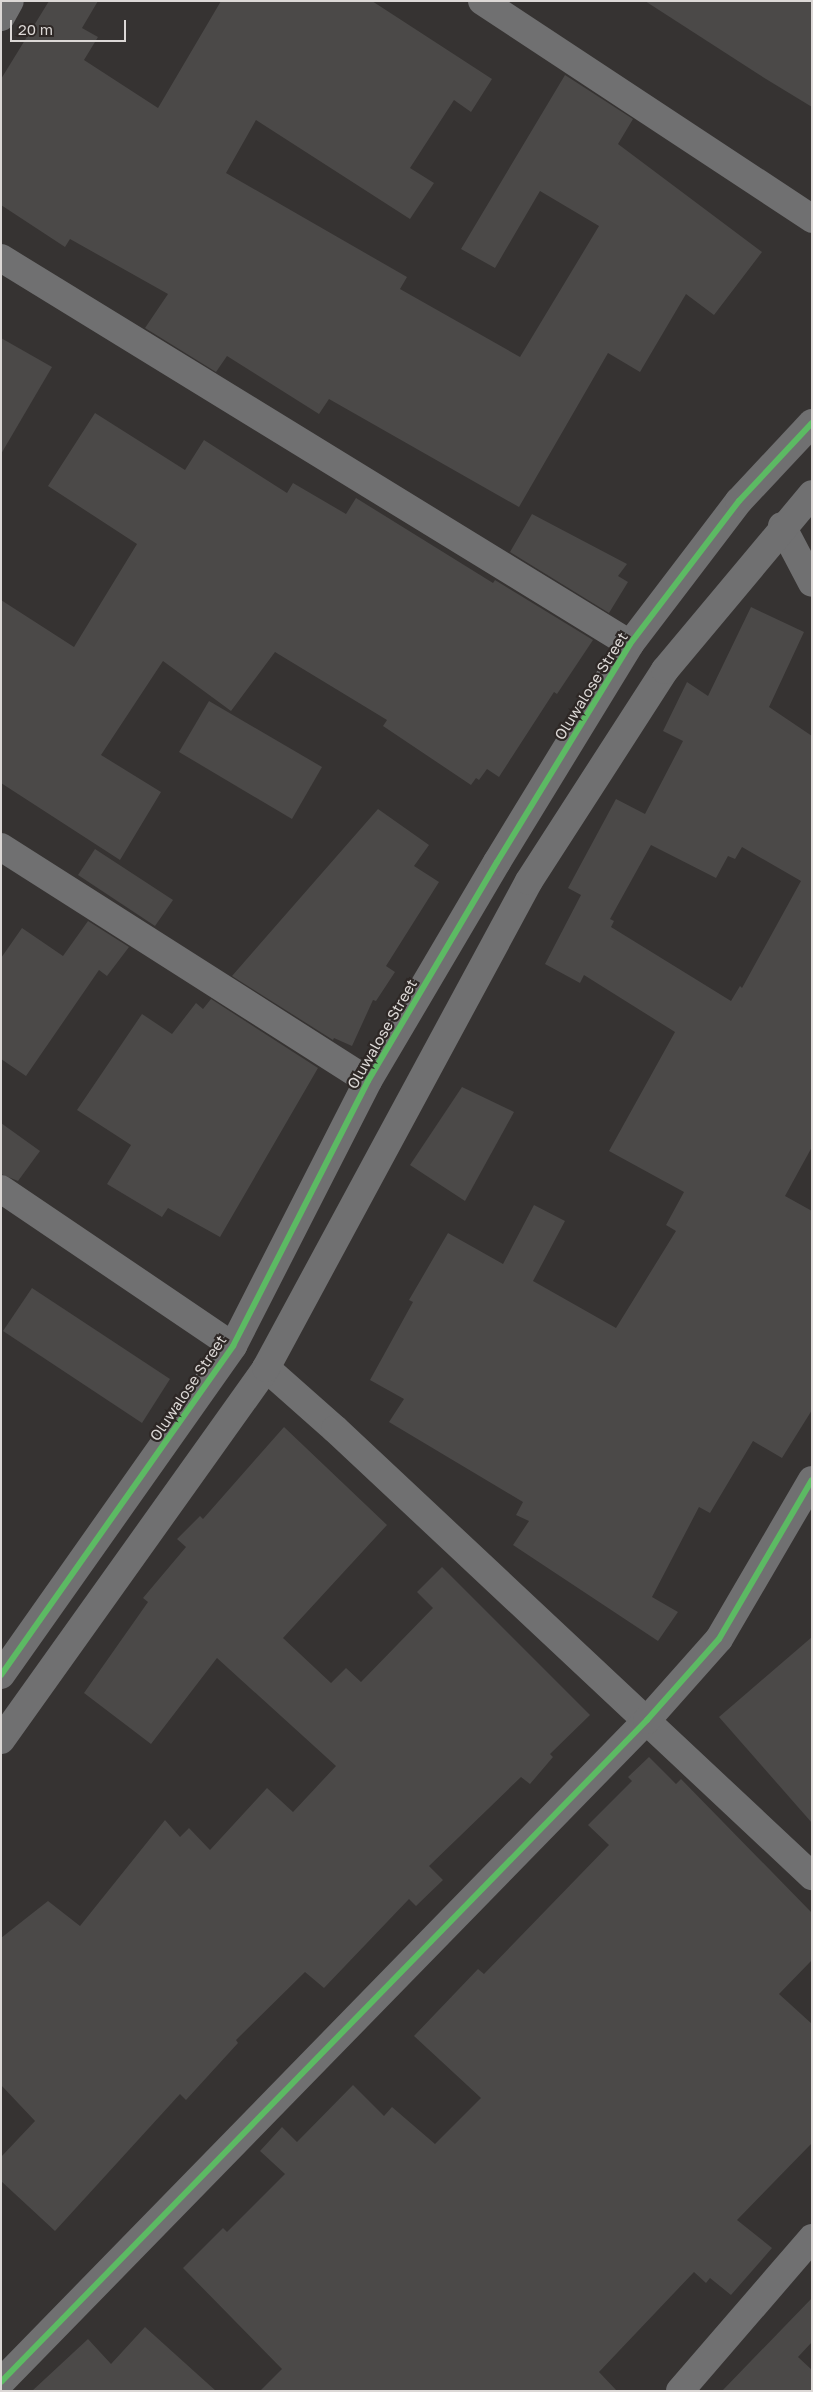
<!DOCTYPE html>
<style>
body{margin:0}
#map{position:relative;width:813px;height:2392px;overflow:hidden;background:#363332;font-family:"Golos Text",sans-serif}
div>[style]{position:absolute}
.building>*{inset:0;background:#4b4948}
.minor>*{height:28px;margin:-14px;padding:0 14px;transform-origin:14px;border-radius:14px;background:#707071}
.cycleway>*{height:6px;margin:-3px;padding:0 3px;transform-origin:3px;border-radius:3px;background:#5cba63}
span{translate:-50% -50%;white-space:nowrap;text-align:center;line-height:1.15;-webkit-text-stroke:4.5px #2e2826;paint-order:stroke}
.street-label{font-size:15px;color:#dcd8d6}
.frame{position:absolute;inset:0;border:2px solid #dcd8d6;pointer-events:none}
.scale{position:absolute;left:10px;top:20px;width:116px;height:22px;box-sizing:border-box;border:2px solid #dcd8d6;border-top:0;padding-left:6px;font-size:15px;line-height:18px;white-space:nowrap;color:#dcd8d6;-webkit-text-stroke:4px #2e2826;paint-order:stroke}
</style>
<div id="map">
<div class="building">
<div style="clip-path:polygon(49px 1px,98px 1px,82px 28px,98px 37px,84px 60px,158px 108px,221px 1px,372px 1px,492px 79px,471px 112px,454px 100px,410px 168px,434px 183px,410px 219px,256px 120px,226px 173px,407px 277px,400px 289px,520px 357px,599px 226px,540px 191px,495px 268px,461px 249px,565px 75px,633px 119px,618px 144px,762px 252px,714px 315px,686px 294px,640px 372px,608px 353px,519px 507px,329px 399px,319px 414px,227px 356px,216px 372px,145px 328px,168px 294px,70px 239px,65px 247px,1px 205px,1px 79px)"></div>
<div style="clip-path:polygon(645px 1px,812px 1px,812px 107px,766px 79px)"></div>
<div style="clip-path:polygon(1px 338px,52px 367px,1px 454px)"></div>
<div style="clip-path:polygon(95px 413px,185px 470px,204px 440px,287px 493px,293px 483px,346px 514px,356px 498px,493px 583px,495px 580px,593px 640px,557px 694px,554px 692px,499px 777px,487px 769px,479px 780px,476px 778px,471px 785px,383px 726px,387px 720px,275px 652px,231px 711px,163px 661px,101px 755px,161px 792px,120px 860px,1px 783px,1px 600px,74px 647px,137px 544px,48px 486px)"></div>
<div style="clip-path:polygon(532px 514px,627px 564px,618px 576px,628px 582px,609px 613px,510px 552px)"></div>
<div style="clip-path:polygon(evenodd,751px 607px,804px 632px,769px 707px,812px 736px,812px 1147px,785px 1196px,812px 1211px,812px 1410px,782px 1458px,753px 1441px,710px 1513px,699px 1507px,652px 1597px,678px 1612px,658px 1641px,513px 1545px,529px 1521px,516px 1515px,523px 1502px,389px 1422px,404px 1399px,370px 1380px,413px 1302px,409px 1300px,448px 1233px,503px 1264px,534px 1205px,565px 1221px,533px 1281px,616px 1328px,676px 1231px,666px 1225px,684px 1192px,609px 1151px,675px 1032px,584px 975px,580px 983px,545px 964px,581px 895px,568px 888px,616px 799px,645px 814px,683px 741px,663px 731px,687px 682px,708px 696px,751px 607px,651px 845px,716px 878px,728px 856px,735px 859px,742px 847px,801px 881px,742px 988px,740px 986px,731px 1001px,611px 927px,614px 921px,610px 919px,651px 845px)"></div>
<div style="clip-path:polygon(209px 701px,322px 767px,292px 819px,179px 752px)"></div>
<div style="clip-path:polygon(378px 809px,429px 845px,414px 866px,439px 882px,386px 966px,395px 972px,376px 1001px,373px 1000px,352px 1046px,334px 1038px,333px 1040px,232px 976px)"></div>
<div style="clip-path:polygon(95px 849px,173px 900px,155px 926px,78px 875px)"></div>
<div style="clip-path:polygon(88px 921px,129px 947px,107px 976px,99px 970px,26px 1076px,1px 1059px,1px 958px,22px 928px,63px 956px)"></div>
<div style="clip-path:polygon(211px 999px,318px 1068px,220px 1237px,168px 1208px,162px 1217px,107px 1184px,131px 1145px,77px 1110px,142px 1014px,172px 1034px,196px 1003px,203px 1009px)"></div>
<div style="clip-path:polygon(462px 1087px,514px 1112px,465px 1201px,410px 1165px)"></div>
<div style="clip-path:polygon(1px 1123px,40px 1151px,18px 1181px,1px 1174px)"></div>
<div style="clip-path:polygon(32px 1288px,170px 1379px,142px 1423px,3px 1331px)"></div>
<div style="clip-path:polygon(284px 1427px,387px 1525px,283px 1638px,331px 1683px,346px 1668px,361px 1682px,433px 1608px,417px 1592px,442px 1567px,590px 1715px,550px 1754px,553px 1757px,530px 1784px,521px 1777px,429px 1866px,443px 1880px,416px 1906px,409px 1899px,324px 1988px,305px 1972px,236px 2040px,238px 2043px,186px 2100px,180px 2094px,55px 2231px,1px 2181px,1px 2157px,35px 2121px,1px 2085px,1px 1938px,48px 1901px,80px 1926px,165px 1820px,180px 1837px,189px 1828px,210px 1850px,267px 1788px,293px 1812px,336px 1766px,217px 1658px,151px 1744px,84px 1693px,148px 1602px,143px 1598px,186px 1547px,177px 1539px,200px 1516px,203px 1519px)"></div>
<div style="clip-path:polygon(812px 1637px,812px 1823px,719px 1717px)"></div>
<div style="clip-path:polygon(649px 1757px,676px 1784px,681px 1779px,812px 1913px,812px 1960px,779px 1994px,812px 2024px,812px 2143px,737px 2220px,772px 2248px,731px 2295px,710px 2278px,706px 2283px,694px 2272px,599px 2372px,617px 2391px,260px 2391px,282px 2369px,183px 2268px,223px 2228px,227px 2232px,285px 2174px,260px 2151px,282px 2127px,297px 2142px,353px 2085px,384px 2116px,392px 2107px,435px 2144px,481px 2098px,414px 2036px,478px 1969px,484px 1974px,609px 1845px,588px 1825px,632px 1781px,628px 1777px)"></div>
<div style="clip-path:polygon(812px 2298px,812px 2342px,798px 2357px,812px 2370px,812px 2391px,722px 2391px)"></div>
<div style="clip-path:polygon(145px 2327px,216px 2391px,32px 2391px,88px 2339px,111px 2364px)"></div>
</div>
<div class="minor">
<div style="left:482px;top:1px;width:396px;rotate:33.4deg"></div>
<div style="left:1px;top:17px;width:18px;rotate:-61deg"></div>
<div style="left:1px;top:258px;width:738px;rotate:31.54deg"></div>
<div style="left:782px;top:526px;width:64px;rotate:62.2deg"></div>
<div style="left:1px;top:847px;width:435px;rotate:32.5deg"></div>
<div style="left:1px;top:1189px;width:280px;rotate:34.1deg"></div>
<div style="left:266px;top:1368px;width:92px;rotate:41.5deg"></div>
<div style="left:335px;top:1429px;width:654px;rotate:43.14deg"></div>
<div style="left:1px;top:1675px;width:403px;rotate:-54.8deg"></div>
<div style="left:233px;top:1346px;width:297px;rotate:-63deg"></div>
<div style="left:368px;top:1081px;width:254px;rotate:-59.5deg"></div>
<div style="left:497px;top:862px;width:255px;rotate:-58.6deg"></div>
<div style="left:630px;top:644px;width:180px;rotate:-52.7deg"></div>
<div style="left:739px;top:501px;width:107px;rotate:-46.9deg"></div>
<div style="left:1px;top:1740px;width:457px;rotate:-54.5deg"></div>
<div style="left:266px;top:1368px;width:553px;rotate:-61.63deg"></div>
<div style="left:529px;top:881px;width:251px;rotate:-57.2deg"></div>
<div style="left:665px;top:670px;width:229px;rotate:-50.1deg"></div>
<div style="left:1px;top:2382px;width:925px;rotate:-45.7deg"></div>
<div style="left:647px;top:1720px;width:108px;rotate:-48.4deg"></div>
<div style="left:719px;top:1639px;width:184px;rotate:-59.7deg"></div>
<div style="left:680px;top:2391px;width:202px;rotate:-49.2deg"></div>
</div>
<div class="cycleway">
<div style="left:1px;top:1675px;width:403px;rotate:-54.8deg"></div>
<div style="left:233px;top:1346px;width:297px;rotate:-63deg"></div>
<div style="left:368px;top:1081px;width:254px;rotate:-59.5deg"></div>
<div style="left:497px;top:862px;width:255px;rotate:-58.6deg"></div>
<div style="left:630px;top:644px;width:180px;rotate:-52.7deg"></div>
<div style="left:739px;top:501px;width:107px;rotate:-46.9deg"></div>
<div style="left:1px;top:2382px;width:925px;rotate:-45.7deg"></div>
<div style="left:647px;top:1720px;width:108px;rotate:-48.4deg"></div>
<div style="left:719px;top:1639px;width:184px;rotate:-59.7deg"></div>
</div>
<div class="street-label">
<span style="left:591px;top:686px;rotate:-58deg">Oluwalose Street</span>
<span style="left:382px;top:1034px;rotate:-60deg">Oluwalose Street</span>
<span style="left:188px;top:1388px;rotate:-56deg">Oluwalose Street</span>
</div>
<div class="frame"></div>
<div class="scale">20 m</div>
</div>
